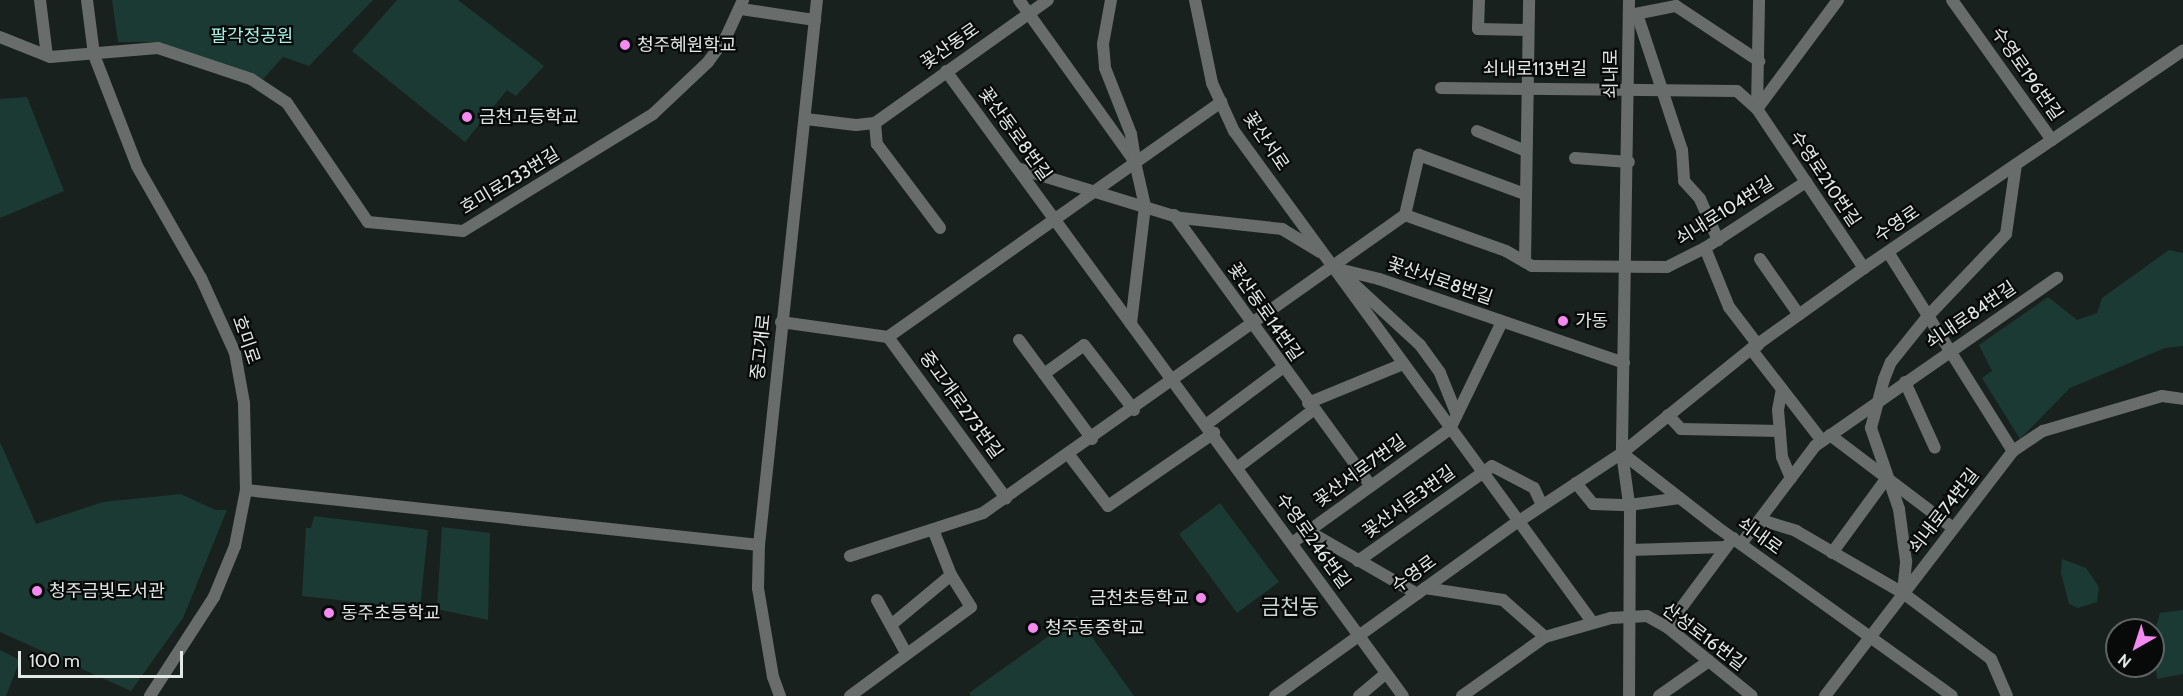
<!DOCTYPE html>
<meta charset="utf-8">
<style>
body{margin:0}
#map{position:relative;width:2183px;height:696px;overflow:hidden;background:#19211f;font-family:Cabin,"Noto Sans KR",sans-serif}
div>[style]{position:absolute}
.green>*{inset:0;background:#1b3a33}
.minor>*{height:12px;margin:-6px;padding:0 6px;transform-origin:6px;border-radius:6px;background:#686c6b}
.dots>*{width:16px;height:16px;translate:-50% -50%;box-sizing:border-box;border:3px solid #070a09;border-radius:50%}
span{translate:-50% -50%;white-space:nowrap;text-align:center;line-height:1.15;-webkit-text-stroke:4.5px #070a09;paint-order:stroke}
.park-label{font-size:18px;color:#a7f3e2}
.poi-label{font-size:18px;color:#e2e8e6}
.left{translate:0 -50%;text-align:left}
.right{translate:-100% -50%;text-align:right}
.street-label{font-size:18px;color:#e2e8e6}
.quarter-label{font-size:21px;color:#cbd6d3}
.north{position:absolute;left:2105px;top:618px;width:60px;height:60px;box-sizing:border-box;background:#070a09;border:2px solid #5f6361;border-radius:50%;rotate:219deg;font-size:16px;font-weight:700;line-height:24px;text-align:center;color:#e2e8e6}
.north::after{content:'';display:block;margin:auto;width:21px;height:27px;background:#f489f0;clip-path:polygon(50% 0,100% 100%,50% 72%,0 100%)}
.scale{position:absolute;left:18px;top:651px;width:165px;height:27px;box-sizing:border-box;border:3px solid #e2e8e6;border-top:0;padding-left:8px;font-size:18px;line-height:21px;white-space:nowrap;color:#e2e8e6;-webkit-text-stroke:4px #070a09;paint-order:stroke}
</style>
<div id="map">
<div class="green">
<div style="clip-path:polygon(112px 0,373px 0,309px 66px,283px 57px,263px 79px,155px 42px,118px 42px)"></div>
<div style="clip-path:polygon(397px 0,458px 0,544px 66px,516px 96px,507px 90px,465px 142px,352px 51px)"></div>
<div style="clip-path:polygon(27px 97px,64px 191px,0 218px,0 99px)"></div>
<div style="clip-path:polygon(2169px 250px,2183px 253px,2183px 346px,2165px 348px,2070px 388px,2020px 439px,1982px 378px,1992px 371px,1979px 345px,2048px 297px,2077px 320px,2097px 313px,2102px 298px)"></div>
<div style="clip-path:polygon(0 442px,36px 524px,103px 502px,181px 494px,215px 510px,227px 510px,183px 618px,131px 691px,0 632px)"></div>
<div style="clip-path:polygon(1220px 503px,1279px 582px,1237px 613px,1179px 534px)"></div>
<div style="clip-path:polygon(314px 516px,428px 530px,420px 609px,302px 596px,306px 528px,311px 528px)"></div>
<div style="clip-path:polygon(442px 527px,490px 533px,488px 620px,437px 609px)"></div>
<div style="clip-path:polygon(2062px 559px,2086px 568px,2099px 587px,2097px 602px,2078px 608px,2069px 604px,2061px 573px)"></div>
<div style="clip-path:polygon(2183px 610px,2183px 674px,2157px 679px,2153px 637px,2160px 613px)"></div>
<div style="clip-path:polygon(1077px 616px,1134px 696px,971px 696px,969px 693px)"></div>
<div style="clip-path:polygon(0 650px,20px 660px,6px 696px,0 696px)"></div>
</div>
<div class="minor">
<div style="left:40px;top:0;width:56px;rotate:82.9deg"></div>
<div style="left:87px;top:0;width:55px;rotate:82.7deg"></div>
<div style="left:94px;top:55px;width:119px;rotate:68.8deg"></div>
<div style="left:137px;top:166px;width:129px;rotate:60.3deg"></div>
<div style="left:201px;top:278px;width:82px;rotate:65.6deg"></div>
<div style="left:235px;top:353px;width:51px;rotate:79.8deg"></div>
<div style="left:244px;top:403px;width:87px;rotate:88.7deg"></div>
<div style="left:246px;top:490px;width:57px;rotate:101.1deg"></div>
<div style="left:235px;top:546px;width:55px;rotate:112.4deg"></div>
<div style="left:214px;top:597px;width:118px;rotate:122.9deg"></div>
<div style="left:1019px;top:0;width:199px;rotate:54.4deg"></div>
<div style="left:1135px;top:162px;width:45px;rotate:77.2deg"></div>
<div style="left:1145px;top:206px;width:119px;rotate:96.8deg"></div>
<div style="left:1111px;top:0;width:45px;rotate:100.3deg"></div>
<div style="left:1103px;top:44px;width:24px;rotate:85deg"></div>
<div style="left:1105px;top:68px;width:71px;rotate:68.5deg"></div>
<div style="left:1131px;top:134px;width:24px;rotate:81deg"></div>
<div style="left:1195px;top:0;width:85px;rotate:78.4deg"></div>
<div style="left:1212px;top:83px;width:53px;rotate:65.4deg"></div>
<div style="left:1234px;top:131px;width:609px;rotate:53.88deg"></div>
<div style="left:1479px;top:0;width:29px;rotate:92deg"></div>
<div style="left:1478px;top:29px;width:50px;rotate:1.1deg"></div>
<div style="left:1629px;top:0;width:453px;rotate:90.9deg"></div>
<div style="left:1622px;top:453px;width:59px;rotate:82.1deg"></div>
<div style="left:1630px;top:511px;width:185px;rotate:90.3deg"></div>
<div style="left:1952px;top:0;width:172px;rotate:54.5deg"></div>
<div style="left:741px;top:9px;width:75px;rotate:8.5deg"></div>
<div style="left:1637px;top:14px;width:143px;rotate:71.7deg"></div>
<div style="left:1682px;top:150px;width:31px;rotate:86deg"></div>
<div style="left:1684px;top:181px;width:24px;rotate:48deg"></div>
<div style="left:1700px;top:199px;width:45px;rotate:66.3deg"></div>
<div style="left:1630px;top:15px;width:47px;rotate:-11.1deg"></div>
<div style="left:1676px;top:6px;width:100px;rotate:33.5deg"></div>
<div style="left:0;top:37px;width:54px;rotate:21.8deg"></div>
<div style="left:50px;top:57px;width:108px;rotate:-4.8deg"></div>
<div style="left:158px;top:48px;width:98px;rotate:18.4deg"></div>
<div style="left:251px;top:79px;width:43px;rotate:33.7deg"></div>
<div style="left:287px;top:103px;width:144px;rotate:55.8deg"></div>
<div style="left:368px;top:222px;width:95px;rotate:5.4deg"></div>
<div style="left:463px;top:231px;width:223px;rotate:-31.6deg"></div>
<div style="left:653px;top:114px;width:76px;rotate:-43.4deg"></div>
<div style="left:708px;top:62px;width:31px;rotate:-54deg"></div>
<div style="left:726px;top:37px;width:41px;rotate:-65.3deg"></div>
<div style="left:946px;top:71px;width:774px;rotate:53.83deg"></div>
<div style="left:1441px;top:88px;width:296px;rotate:0.6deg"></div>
<div style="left:1737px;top:91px;width:27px;rotate:42deg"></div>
<div style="left:1757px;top:109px;width:192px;rotate:56.1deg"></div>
<div style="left:1757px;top:108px;width:108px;rotate:-88.9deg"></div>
<div style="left:1757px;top:109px;width:136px;rotate:-53.4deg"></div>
<div style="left:806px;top:119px;width:50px;rotate:6.8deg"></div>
<div style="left:856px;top:125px;width:19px;rotate:-6deg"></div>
<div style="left:875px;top:123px;width:212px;rotate:-35.4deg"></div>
<div style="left:875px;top:123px;width:21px;rotate:85deg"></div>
<div style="left:877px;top:144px;width:105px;rotate:53.1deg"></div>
<div style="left:1477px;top:131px;width:53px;rotate:22.2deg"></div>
<div style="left:1575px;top:158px;width:54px;rotate:4.2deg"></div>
<div style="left:1017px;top:168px;width:171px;rotate:17deg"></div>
<div style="left:1181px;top:218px;width:102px;rotate:6.2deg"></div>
<div style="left:1282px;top:229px;width:44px;rotate:31.2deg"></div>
<div style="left:1174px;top:215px;width:335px;rotate:54deg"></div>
<div style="left:1405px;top:215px;width:62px;rotate:-76.9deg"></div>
<div style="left:1419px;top:155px;width:113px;rotate:20.2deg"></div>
<div style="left:1705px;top:248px;width:64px;rotate:67.9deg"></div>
<div style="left:1729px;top:307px;width:48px;rotate:52.7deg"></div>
<div style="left:1888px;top:252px;width:235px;rotate:57.9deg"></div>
<div style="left:1760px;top:259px;width:68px;rotate:55.1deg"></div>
<div style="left:1525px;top:262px;width:262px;rotate:-89.1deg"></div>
<div style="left:1334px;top:268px;width:46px;rotate:13.7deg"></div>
<div style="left:1379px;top:279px;width:259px;rotate:18.9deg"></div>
<div style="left:1343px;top:274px;width:105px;rotate:42.7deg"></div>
<div style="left:1420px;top:345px;width:34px;rotate:54deg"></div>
<div style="left:1440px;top:373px;width:45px;rotate:68deg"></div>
<div style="left:781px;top:322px;width:108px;rotate:8deg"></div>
<div style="left:888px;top:337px;width:200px;rotate:53.8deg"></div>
<div style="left:888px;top:337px;width:408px;rotate:-35.2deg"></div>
<div style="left:1019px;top:340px;width:123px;rotate:53.6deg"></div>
<div style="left:1751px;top:349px;width:116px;rotate:52.3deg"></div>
<div style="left:1044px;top:374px;width:49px;rotate:-35.9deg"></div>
<div style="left:1084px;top:345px;width:82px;rotate:52.4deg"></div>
<div style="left:1905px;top:382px;width:72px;rotate:65.6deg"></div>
<div style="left:1782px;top:389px;width:21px;rotate:101deg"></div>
<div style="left:1778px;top:410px;width:47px;rotate:85.1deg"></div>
<div style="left:1782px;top:457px;width:23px;rotate:67deg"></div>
<div style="left:1308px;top:403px;width:103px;rotate:-22.3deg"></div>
<div style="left:1668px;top:415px;width:19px;rotate:47deg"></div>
<div style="left:1681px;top:429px;width:99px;rotate:1.2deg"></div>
<div style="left:1207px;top:424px;width:94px;rotate:-36.7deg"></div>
<div style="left:1830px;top:435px;width:154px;rotate:37.1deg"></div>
<div style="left:1622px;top:453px;width:120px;rotate:37.9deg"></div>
<div style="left:1717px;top:527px;width:289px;rotate:35.7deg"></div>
<div style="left:1069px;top:455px;width:64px;rotate:52.6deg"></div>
<div style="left:1108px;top:506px;width:129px;rotate:-34.6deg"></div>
<div style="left:1238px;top:467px;width:94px;rotate:-37.2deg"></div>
<div style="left:1576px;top:483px;width:27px;rotate:51deg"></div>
<div style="left:1593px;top:504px;width:36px;rotate:2deg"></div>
<div style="left:1629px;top:505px;width:51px;rotate:-7.8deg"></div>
<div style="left:246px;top:490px;width:516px;rotate:6.12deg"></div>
<div style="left:1761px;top:520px;width:37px;rotate:17deg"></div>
<div style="left:1796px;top:531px;width:124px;rotate:30.1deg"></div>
<div style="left:1903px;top:593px;width:110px;rotate:36.9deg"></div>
<div style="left:1991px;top:659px;width:40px;rotate:66.6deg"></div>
<div style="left:1308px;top:531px;width:126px;rotate:30deg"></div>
<div style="left:1292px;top:543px;width:195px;rotate:-35.8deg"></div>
<div style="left:1450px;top:429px;width:119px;rotate:-64.1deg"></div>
<div style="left:1741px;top:544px;width:123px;rotate:-52.9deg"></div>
<div style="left:1815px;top:446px;width:295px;rotate:-34.8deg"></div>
<div style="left:1630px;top:550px;width:96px;rotate:-1.8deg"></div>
<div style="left:1832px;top:553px;width:92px;rotate:-53.9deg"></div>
<div style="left:850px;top:556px;width:140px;rotate:-17.9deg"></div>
<div style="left:983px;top:513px;width:517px;rotate:-35.23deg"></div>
<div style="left:1405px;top:215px;width:107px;rotate:19.6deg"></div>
<div style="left:1506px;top:251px;width:30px;rotate:30deg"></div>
<div style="left:1532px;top:266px;width:135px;rotate:0.4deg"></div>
<div style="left:1667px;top:267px;width:42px;rotate:-26.6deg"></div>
<div style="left:1705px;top:248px;width:121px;rotate:-33.2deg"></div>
<div style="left:1358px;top:561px;width:164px;rotate:-35.3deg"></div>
<div style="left:1492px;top:466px;width:47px;rotate:27.6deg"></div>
<div style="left:1534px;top:488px;width:19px;rotate:65deg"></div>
<div style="left:1425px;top:588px;width:79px;rotate:8.7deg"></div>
<div style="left:1503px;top:600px;width:56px;rotate:41.4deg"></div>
<div style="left:1903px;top:592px;width:31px;rotate:-84deg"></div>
<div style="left:1906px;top:561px;width:52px;rotate:-97.7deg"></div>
<div style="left:1899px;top:509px;width:86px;rotate:-109.1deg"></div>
<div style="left:1871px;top:428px;width:51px;rotate:-75.1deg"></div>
<div style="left:1884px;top:379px;width:18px;rotate:-68deg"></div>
<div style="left:1891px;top:362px;width:59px;rotate:-51.2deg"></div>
<div style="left:1928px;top:316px;width:113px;rotate:-46.4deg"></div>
<div style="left:2006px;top:234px;width:70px;rotate:-81.8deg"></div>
<div style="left:877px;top:600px;width:60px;rotate:61.3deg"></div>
<div style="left:891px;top:625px;width:78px;rotate:-39.8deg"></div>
<div style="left:1667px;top:627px;width:111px;rotate:-53.4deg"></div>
<div style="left:780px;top:696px;width:20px;rotate:-110deg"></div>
<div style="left:773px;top:677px;width:90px;rotate:-99.6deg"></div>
<div style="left:758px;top:588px;width:43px;rotate:-88.7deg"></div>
<div style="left:759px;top:545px;width:548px;rotate:-83.93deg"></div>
<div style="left:850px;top:696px;width:150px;rotate:-36.3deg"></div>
<div style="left:971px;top:607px;width:38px;rotate:-122deg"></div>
<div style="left:951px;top:575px;width:46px;rotate:-111.6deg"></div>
<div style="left:1275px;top:696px;width:297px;rotate:-35.7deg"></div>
<div style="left:1516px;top:523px;width:127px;rotate:-33.4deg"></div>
<div style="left:1622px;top:453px;width:166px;rotate:-38.9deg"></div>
<div style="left:1751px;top:349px;width:139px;rotate:-35.6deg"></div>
<div style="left:1864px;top:268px;width:386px;rotate:-34.3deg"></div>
<div style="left:1359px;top:696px;width:35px;rotate:-40deg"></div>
<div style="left:1462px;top:696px;width:102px;rotate:-35.4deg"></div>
<div style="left:1545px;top:637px;width:69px;rotate:-16.1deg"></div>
<div style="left:1611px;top:618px;width:36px;rotate:-3deg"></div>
<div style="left:1647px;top:616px;width:23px;rotate:29deg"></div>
<div style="left:1667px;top:627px;width:109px;rotate:39.1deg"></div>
<div style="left:1659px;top:696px;width:61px;rotate:-35deg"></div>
<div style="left:1825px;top:696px;width:309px;rotate:-52.5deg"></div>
<div style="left:2013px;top:451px;width:36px;rotate:-34deg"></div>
<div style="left:2043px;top:431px;width:124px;rotate:-16.4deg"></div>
<div style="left:2162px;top:396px;width:21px;rotate:8deg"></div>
</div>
<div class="dots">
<div style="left:625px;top:45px;background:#f489f0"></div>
<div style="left:467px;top:117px;background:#f489f0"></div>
<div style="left:1563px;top:321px;background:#f489f0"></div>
<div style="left:37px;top:591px;background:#f489f0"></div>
<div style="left:1201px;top:598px;background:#f489f0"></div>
<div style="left:329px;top:613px;background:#f489f0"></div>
<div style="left:1033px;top:628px;background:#f489f0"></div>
</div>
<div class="park-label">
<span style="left:252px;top:36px">팔각정공원</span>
</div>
<div class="poi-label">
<span class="left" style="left:637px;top:45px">청주혜원학교</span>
<span class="left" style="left:479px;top:117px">금천고등학교</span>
<span class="left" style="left:1575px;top:321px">가동</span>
<span class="left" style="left:49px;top:591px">청주금빛도서관</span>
<span class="right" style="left:1189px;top:598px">금천초등학교</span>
<span class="left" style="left:341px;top:613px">동주초등학교</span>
<span class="left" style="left:1045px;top:628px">청주동중학교</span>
</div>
<div class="street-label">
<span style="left:950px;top:46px;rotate:-35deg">꽃산동로</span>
<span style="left:1535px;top:69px">쇠내로113번길</span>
<span style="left:1611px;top:74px;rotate:-90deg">쇠내로</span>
<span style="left:2027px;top:74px;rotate:55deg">수영로196번길</span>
<span style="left:1015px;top:134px;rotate:54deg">꽃산동로8번길</span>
<span style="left:1266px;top:141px;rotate:56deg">꽃산서로</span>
<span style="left:1825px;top:179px;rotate:56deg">수영로210번길</span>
<span style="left:510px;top:181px;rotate:-31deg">호미로233번길</span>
<span style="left:1725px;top:211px;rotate:-32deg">쇠내로104번길</span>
<span style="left:1897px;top:224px;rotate:-34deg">수영로</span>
<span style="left:1440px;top:281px;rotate:19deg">꽃산서로8번길</span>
<span style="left:1265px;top:312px;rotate:55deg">꽃산동로14번길</span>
<span style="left:1971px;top:315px;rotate:-34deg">쇠내로84번길</span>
<span style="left:246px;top:340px;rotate:71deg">호미로</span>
<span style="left:761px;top:347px;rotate:-84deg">중고개로</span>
<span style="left:961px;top:405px;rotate:54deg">중고개로273번길</span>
<span style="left:1360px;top:471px;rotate:-36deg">꽃산서로7번길</span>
<span style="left:1409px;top:502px;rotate:-36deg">꽃산서로3번길</span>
<span style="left:1944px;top:511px;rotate:-52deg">쇠내로74번길</span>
<span style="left:1760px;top:536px;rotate:36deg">쇠내로</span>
<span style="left:1313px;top:541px;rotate:54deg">수영로246번길</span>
<span style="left:1414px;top:574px;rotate:-36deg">수영로</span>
<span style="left:1704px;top:637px;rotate:37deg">산성로16번길</span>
</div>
<div class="quarter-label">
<span style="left:1290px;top:607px">금천동</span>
</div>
<div class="north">N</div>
<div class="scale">100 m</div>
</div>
